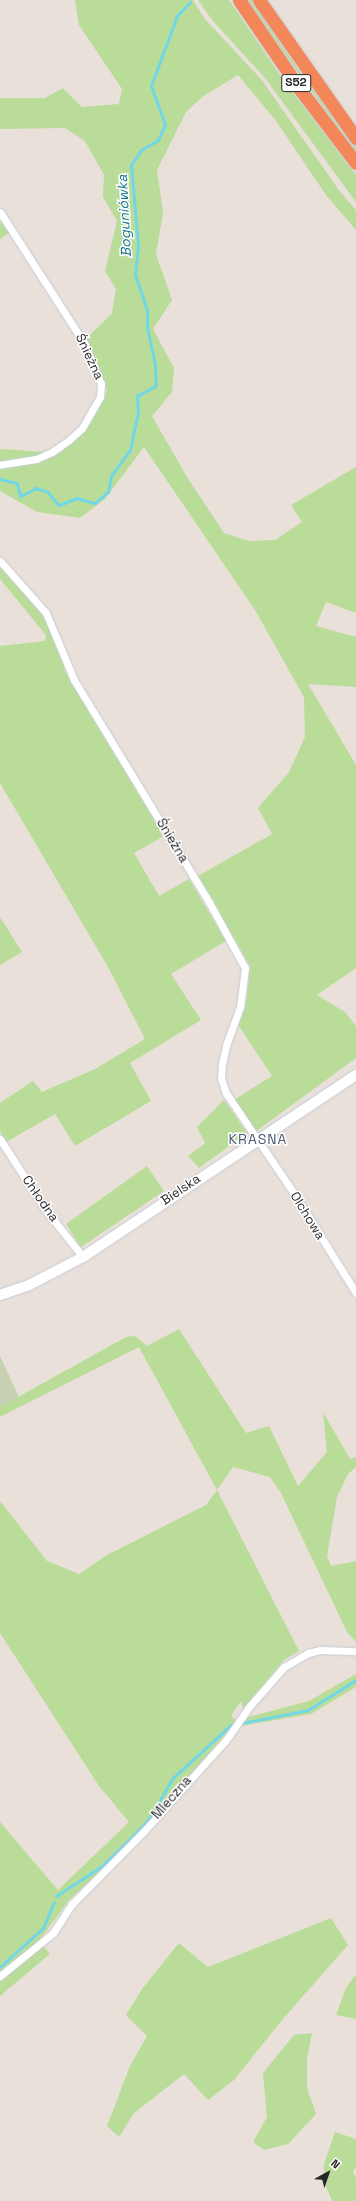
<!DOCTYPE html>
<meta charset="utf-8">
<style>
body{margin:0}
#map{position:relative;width:356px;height:2201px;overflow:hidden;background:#e9e0d9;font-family:"Space Grotesk",sans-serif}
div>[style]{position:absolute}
.green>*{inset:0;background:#b9dd98}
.cemetery>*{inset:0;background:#c5d1b1}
.stream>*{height:2.5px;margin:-1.25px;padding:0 1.25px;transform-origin:1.25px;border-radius:1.25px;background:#71d7e6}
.roads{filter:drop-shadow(0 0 1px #c7cdd8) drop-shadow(0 0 1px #c7cdd8)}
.street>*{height:7px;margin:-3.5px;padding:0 3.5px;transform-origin:3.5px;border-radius:3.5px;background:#fff}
.secondary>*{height:10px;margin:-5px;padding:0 5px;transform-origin:5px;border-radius:5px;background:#fff}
.highway>*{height:13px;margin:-6.5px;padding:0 6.5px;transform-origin:6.5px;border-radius:6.5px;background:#f38759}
span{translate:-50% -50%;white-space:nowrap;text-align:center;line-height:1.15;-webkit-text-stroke:3px #fff;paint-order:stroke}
.shield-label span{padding:1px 3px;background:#fff;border:1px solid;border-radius:3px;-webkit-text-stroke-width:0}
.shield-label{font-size:12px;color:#272727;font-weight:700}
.street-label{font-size:13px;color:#272727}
.water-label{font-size:14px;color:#15748c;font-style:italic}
.neighbourhood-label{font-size:14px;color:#4b5874;letter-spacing:1px}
.north{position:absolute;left:308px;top:2153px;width:40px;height:40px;-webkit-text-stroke:3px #fff;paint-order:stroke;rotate:40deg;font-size:11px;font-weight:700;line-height:16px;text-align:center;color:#272727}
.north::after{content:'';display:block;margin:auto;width:14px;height:18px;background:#272727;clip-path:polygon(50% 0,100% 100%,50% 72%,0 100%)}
</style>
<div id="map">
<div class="green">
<div style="clip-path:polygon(75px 0,193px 0,204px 18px,261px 79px,341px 193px,356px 210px,356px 230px,326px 195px,276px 121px,238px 75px,202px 97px,186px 112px,157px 170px,163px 213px,156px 254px,172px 300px,153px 329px,174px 368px,172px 392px,152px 416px,187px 477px,224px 533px,249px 541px,275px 540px,302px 522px,291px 505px,356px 467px,356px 613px,326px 602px,316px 626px,356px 637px,356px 687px,308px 684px,356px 765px,356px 968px,317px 995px,345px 1012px,356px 1026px,356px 1058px,255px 1132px,234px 1100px,272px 1076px,237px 1023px,247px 996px,250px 966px,198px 876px,272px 834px,258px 808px,289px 772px,305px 737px,304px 697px,255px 610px,144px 447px,105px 499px,80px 518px,37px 512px,0 491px,0 449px,60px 453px,81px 435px,107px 390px,87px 338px,112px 313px,116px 289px,105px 271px,117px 221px,103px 197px,104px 175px,85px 141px,65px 128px,0 129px,0 98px,45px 98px,63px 88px,82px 107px,119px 104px,122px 89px,79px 25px)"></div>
<div style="clip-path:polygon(198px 0,229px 0,284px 81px,356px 175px,356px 202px,265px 78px,213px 21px)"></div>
<div style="clip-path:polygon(246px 0,252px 0,296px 66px,356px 147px,356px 153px)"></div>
<div style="clip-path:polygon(0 221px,9px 233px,0 239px)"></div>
<div style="clip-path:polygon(0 566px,45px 618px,67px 675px,164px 836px,134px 853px,159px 896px,189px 879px,226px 941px,171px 974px,201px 1020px,130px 1063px,151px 1101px,75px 1146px,55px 1114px,6px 1142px,0 1131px,0 1103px,33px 1081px,42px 1092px,95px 1069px,145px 1039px,108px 967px,0 783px,0 646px,45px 641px,46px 635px,0 579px)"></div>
<div style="clip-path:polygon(0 917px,22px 952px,0 965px)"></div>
<div style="clip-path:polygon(224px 1100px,247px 1133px,199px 1168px,188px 1156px,205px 1143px,197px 1127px)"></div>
<div style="clip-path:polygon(147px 1166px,164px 1191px,81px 1247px,66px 1224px)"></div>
<div style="clip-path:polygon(179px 1329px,246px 1433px,269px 1426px,298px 1486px,327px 1452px,323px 1412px,350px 1459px,356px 1457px,356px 1467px,348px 1474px,337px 1497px,327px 1556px,331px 1566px,356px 1561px,356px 1642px,347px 1632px,281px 1493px,270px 1477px,233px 1467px,217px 1490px,299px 1651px,284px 1660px,243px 1709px,241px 1701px,231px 1716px,237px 1721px,138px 1836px,69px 1900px,39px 1941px,50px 1954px,0 1996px,0 1822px,58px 1890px,129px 1822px,99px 1786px,0 1633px,0 1501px,47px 1561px,79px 1574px,107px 1555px,206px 1505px,217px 1490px,139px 1347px,0 1417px,0 1407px,126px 1337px,135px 1336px,147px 1346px)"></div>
<div style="clip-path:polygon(356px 1674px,356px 1687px,311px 1714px,241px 1726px,248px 1717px,309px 1701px)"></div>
<div style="clip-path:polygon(331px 1918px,348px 1945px,282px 2020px,234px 2080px,208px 2100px,184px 2074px,134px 2113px,119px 2137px,107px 2126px,130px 2066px,147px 2036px,126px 2015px,142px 1989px,179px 1943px,208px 1967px)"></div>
<div style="clip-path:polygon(356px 1974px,356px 2019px,336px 2015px,346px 1988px)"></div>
<div style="clip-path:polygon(312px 2033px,307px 2059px,307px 2088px,316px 2114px,288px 2144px,264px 2150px,253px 2142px,267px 2117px,263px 2073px,294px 2035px)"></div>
<div style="clip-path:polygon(335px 2132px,356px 2139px,356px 2168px,353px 2170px,356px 2179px,356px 2201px,332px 2201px,324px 2182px,324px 2164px)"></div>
</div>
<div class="cemetery">
<div style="clip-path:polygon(0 1356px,19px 1397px,0 1407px)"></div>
</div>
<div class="stream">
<div style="left:0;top:479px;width:17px;rotate:13deg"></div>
<div style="left:17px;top:483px;width:14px;rotate:73deg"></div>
<div style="left:21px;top:496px;width:17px;rotate:-28deg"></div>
<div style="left:36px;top:488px;width:13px;rotate:18deg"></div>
<div style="left:48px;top:492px;width:17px;rotate:50deg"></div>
<div style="left:59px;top:505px;width:19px;rotate:-21deg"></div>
<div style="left:77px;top:498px;width:19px;rotate:16deg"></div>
<div style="left:95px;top:503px;width:17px;rotate:-40deg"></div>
<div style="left:108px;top:492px;width:16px;rotate:-79deg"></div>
<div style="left:111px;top:476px;width:32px;rotate:-54deg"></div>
<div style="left:130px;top:450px;width:40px;rotate:-78deg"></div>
<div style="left:138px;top:411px;width:15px;rotate:-94deg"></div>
<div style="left:137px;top:396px;width:21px;rotate:-28deg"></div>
<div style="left:156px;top:386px;width:21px;rotate:-93deg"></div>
<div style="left:155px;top:365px;width:40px;rotate:-102deg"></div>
<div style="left:147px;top:326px;width:16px;rotate:-90deg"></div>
<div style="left:147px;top:310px;width:37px;rotate:-109deg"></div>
<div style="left:135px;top:275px;width:29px;rotate:-84deg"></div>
<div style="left:138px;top:246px;width:81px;rotate:-94.9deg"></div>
<div style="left:131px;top:165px;width:18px;rotate:-56deg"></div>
<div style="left:141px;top:150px;width:20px;rotate:-30deg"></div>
<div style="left:158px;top:140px;width:17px;rotate:-65deg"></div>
<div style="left:165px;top:125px;width:41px;rotate:-109.7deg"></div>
<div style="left:151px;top:86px;width:75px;rotate:-69.6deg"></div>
<div style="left:177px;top:16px;width:19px;rotate:-47deg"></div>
<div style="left:242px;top:1723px;width:67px;rotate:-11.1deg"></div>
<div style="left:308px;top:1710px;width:57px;rotate:-32deg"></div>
<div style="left:56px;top:1896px;width:55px;rotate:-33.1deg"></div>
<div style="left:102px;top:1866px;width:32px;rotate:-44deg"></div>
<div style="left:125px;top:1844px;width:35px;rotate:-46deg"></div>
<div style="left:149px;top:1819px;width:48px;rotate:-59.7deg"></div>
<div style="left:173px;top:1778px;width:80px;rotate:-42.5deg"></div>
<div style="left:0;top:1967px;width:58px;rotate:-42.2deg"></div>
<div style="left:43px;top:1928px;width:28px;rotate:-67deg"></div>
</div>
<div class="roads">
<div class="street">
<div style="left:0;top:212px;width:156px;rotate:57.3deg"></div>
<div style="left:84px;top:343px;width:44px;rotate:67.5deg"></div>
<div style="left:101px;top:384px;width:13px;rotate:94deg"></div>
<div style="left:100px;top:397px;width:16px;rotate:120deg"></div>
<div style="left:92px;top:411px;width:20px;rotate:120deg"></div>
<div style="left:82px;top:428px;width:18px;rotate:137deg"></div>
<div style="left:69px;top:440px;width:21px;rotate:145deg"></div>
<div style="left:52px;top:452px;width:17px;rotate:156deg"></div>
<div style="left:36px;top:459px;width:36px;rotate:171deg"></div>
<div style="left:0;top:561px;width:69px;rotate:48.5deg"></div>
<div style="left:46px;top:613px;width:73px;rotate:67.3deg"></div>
<div style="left:74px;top:680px;width:260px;rotate:58.7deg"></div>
<div style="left:209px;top:902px;width:75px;rotate:61.4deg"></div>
<div style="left:245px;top:968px;width:39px;rotate:97deg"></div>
<div style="left:240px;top:1007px;width:37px;rotate:110deg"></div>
<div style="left:227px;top:1042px;width:23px;rotate:103deg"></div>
<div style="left:222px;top:1064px;width:14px;rotate:94deg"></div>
<div style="left:221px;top:1078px;width:16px;rotate:72deg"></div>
<div style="left:226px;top:1093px;width:127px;rotate:55.9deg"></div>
<div style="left:297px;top:1198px;width:112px;rotate:58.2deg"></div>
<div style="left:0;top:1139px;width:83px;rotate:57.3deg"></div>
<div style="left:45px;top:1209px;width:61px;rotate:51.6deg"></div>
<div style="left:0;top:1976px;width:68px;rotate:-39.1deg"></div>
<div style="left:53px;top:1933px;width:35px;rotate:-57deg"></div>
<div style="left:72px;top:1904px;width:103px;rotate:-45.4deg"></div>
<div style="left:144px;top:1831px;width:122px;rotate:-48deg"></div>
<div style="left:226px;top:1740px;width:39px;rotate:-55deg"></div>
<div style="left:248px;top:1708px;width:55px;rotate:-48.7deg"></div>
<div style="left:284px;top:1667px;width:28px;rotate:-30deg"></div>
<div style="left:308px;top:1653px;width:12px;rotate:-14deg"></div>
<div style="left:320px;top:1650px;width:36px;rotate:2deg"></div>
</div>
<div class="secondary">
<div style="left:0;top:1295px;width:31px;rotate:-19deg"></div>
<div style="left:29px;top:1285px;width:61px;rotate:-27.4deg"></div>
<div style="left:83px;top:1257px;width:328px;rotate:-33.7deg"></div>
</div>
<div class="highway">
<div style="left:239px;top:0;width:107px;rotate:55.7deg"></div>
<div style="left:299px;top:88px;width:94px;rotate:52.8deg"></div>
<div style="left:259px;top:0;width:169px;rotate:54.9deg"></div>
</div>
</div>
<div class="shield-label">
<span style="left:296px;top:83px">S52</span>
</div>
<div class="street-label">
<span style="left:89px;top:357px;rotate:65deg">Śnieżna</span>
<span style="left:172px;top:841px;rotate:59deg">Śnieżna</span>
<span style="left:181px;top:1190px;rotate:-34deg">Bielska</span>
<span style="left:40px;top:1199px;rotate:55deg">Chłodna</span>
<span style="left:307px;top:1216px;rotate:58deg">Olchowa</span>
<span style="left:172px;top:1798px;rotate:-49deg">Mleczna</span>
</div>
<div class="water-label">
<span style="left:124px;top:216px;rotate:-93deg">Boguniówka</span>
</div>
<div class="neighbourhood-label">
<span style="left:258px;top:1139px">KRASNA</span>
</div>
<div class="north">N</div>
</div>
